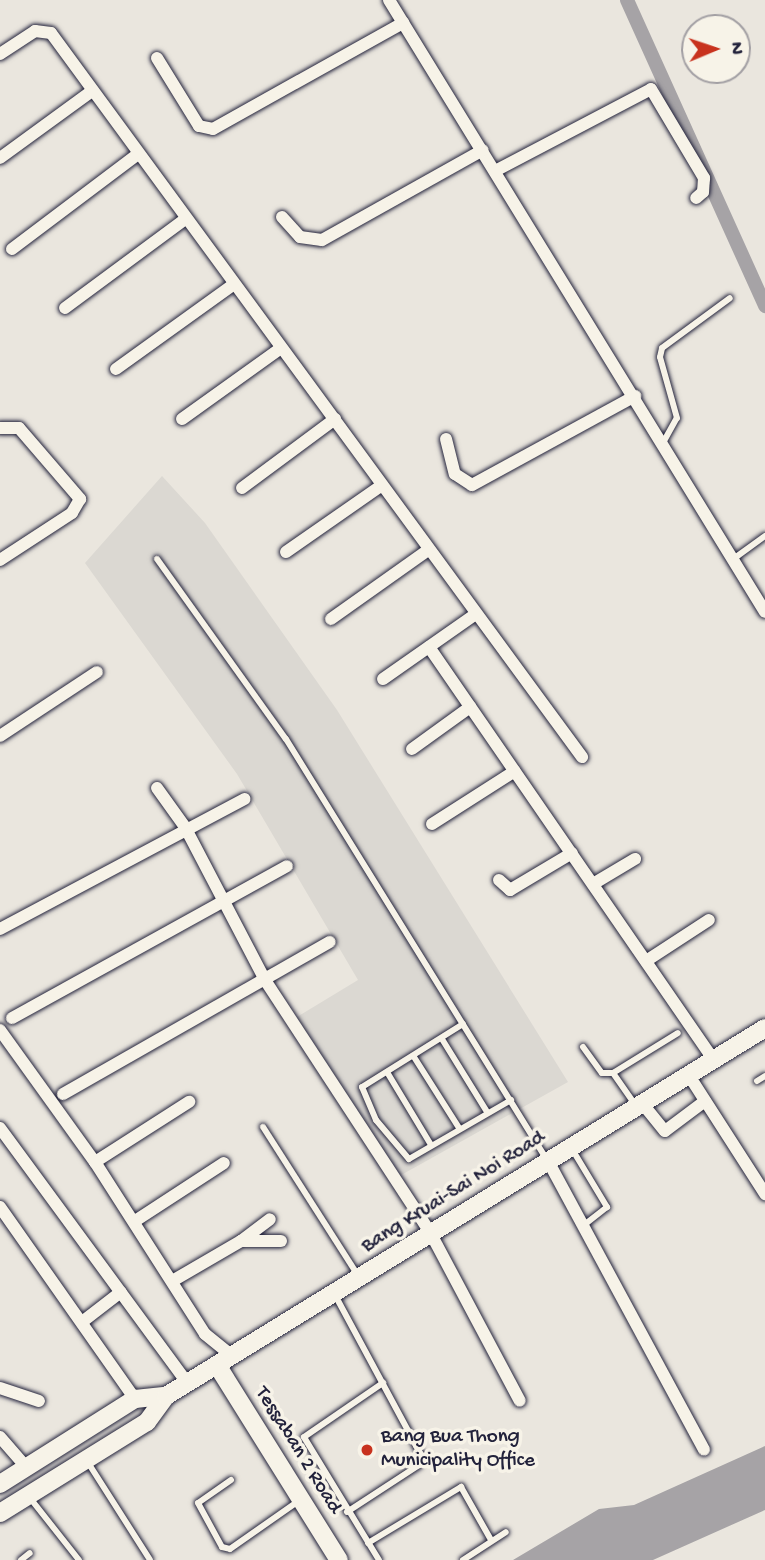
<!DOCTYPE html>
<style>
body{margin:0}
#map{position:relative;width:765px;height:1560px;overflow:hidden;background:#eae6de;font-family:"Gochi Hand",sans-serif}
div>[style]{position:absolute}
.built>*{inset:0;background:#dbd8d2}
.water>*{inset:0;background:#a6a3a6}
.canal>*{height:14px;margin:-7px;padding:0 7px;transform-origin:7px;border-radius:7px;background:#a6a3a6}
.roads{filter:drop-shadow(0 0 2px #22223b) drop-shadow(0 0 2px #22223b)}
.lane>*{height:6px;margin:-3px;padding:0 3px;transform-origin:3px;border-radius:3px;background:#f7f3e8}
.street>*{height:12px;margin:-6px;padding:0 6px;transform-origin:6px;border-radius:6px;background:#f7f3e8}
.secondary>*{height:18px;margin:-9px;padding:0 9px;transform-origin:9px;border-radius:9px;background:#f7f3e8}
.dots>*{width:19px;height:19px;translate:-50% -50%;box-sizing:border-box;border:4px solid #f7f3e8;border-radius:50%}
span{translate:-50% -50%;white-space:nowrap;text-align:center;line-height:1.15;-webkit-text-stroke:7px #f7f3e8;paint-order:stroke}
.street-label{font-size:21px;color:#22223b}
.poi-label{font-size:21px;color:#22223b}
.left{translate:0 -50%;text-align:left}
.north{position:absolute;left:681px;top:14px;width:70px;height:70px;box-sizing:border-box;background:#f7f3e8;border:2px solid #a29fa3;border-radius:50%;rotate:88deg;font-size:19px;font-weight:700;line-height:28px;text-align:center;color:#22223b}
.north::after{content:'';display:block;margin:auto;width:24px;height:32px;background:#c8321e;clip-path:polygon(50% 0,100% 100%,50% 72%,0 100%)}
</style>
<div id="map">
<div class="built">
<div style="clip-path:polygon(162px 476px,205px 523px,337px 710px,568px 1082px,394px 1179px,287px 1023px,358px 980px,237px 774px,85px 563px)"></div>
</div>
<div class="water">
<div style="clip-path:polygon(765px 1446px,765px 1510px,653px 1560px,513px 1560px,599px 1509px,634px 1505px)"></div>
</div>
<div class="canal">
<div style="left:627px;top:0;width:336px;rotate:65.7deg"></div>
</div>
<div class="roads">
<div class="lane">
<div style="left:664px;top:441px;width:26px;rotate:-61deg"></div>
<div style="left:677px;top:418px;width:63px;rotate:-105.6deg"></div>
<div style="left:660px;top:357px;width:9px;rotate:-77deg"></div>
<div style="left:662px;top:348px;width:84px;rotate:-36.3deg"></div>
<div style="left:736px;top:557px;width:36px;rotate:-36deg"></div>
<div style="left:157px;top:559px;width:221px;rotate:54.4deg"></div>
<div style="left:286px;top:739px;width:494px;rotate:58.2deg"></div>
<div style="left:463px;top:1024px;width:119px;rotate:148deg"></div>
<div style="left:362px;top:1087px;width:36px;rotate:67deg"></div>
<div style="left:376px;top:1120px;width:51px;rotate:49.8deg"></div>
<div style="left:409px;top:1159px;width:118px;rotate:-30deg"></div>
<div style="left:442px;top:1039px;width:86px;rotate:58.3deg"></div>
<div style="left:583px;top:1047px;width:32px;rotate:54deg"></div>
<div style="left:602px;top:1073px;width:11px"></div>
<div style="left:613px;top:1073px;width:39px;rotate:55deg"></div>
<div style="left:414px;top:1057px;width:84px;rotate:57.6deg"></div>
<div style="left:387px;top:1072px;width:85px;rotate:58.9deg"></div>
<div style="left:613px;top:1073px;width:76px;rotate:-31.6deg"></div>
<div style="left:757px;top:1081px;width:9px;rotate:-32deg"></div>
<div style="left:263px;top:1127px;width:178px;rotate:57.4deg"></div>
<div style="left:572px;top:1149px;width:68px;rotate:58.9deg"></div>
<div style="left:607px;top:1207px;width:31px;rotate:142deg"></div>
<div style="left:335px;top:1295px;width:182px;rotate:61.7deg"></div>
<div style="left:421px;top:1455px;width:10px;rotate:101deg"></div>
<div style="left:419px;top:1465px;width:86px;rotate:146.9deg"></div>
<div style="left:87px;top:1461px;width:117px;rotate:57.5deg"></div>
<div style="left:231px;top:1480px;width:40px;rotate:145.1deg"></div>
<div style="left:198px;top:1503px;width:50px;rotate:61.4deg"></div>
<div style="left:222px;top:1547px;width:8px;rotate:14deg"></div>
<div style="left:230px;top:1549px;width:85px;rotate:-35deg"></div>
<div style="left:30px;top:1498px;width:79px;rotate:51.7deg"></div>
<div style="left:368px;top:1543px;width:109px;rotate:-31.1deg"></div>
<div style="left:461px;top:1487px;width:61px;rotate:60.5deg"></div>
<div style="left:21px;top:1560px;width:11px;rotate:-38deg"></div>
<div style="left:379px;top:1560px;width:144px;rotate:-121.4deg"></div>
<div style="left:304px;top:1437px;width:96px;rotate:-34.4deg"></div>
<div style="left:463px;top:1560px;width:51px;rotate:-33.1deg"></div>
</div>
<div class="street">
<div style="left:389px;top:0;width:718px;rotate:58.43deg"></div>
<div style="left:0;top:54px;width:42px;rotate:-33.3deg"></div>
<div style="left:35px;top:31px;width:16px;rotate:7deg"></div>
<div style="left:51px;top:33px;width:898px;rotate:53.74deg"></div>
<div style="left:157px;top:58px;width:80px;rotate:58.3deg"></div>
<div style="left:199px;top:126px;width:14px;rotate:12deg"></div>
<div style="left:213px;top:129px;width:218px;rotate:-29.2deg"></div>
<div style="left:0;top:158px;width:114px;rotate:-36.1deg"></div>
<div style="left:495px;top:171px;width:176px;rotate:-27.7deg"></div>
<div style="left:651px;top:89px;width:104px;rotate:59.2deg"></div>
<div style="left:704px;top:178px;width:14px;rotate:94deg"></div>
<div style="left:703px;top:192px;width:9px;rotate:139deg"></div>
<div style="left:282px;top:217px;width:27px;rotate:48deg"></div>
<div style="left:300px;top:237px;width:22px;rotate:8deg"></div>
<div style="left:322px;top:240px;width:184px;rotate:-29.2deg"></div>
<div style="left:12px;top:249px;width:158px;rotate:-37deg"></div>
<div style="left:65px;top:308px;width:148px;rotate:-36.5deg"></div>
<div style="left:116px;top:369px;width:144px;rotate:-35.7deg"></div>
<div style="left:182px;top:419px;width:122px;rotate:-35.6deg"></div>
<div style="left:0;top:428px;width:19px"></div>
<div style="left:19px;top:428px;width:94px;rotate:49.3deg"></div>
<div style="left:80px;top:499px;width:16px;rotate:120deg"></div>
<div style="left:72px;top:513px;width:86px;rotate:146.9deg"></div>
<div style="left:446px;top:439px;width:36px;rotate:76deg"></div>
<div style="left:455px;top:474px;width:20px;rotate:33deg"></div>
<div style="left:472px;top:485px;width:186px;rotate:-28.6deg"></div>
<div style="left:242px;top:488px;width:116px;rotate:-36.6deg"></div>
<div style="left:286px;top:552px;width:117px;rotate:-34.9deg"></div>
<div style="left:331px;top:619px;width:119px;rotate:-35.4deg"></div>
<div style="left:429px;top:647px;width:500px;rotate:55.42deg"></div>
<div style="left:383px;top:679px;width:113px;rotate:-35deg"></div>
<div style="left:0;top:736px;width:116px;rotate:-33.4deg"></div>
<div style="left:412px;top:749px;width:72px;rotate:-35.9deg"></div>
<div style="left:157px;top:788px;width:48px;rotate:54.3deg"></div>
<div style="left:185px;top:827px;width:173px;rotate:62.4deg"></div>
<div style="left:265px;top:980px;width:301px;rotate:56.8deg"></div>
<div style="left:430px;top:1232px;width:191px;rotate:62deg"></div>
<div style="left:432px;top:824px;width:98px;rotate:-32.6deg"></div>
<div style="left:499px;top:880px;width:15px;rotate:42deg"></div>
<div style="left:510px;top:890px;width:72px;rotate:-30.8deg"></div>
<div style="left:593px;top:884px;width:49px;rotate:-30.8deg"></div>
<div style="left:0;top:929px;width:277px;rotate:-28deg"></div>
<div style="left:646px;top:961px;width:75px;rotate:-33.1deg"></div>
<div style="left:12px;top:1018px;width:314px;rotate:-28.9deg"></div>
<div style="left:0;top:1030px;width:163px;rotate:54.3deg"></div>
<div style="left:95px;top:1162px;width:204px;rotate:57.4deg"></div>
<div style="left:205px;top:1334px;width:33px;rotate:39deg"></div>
<div style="left:688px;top:1074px;width:143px;rotate:57.3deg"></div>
<div style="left:63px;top:1094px;width:307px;rotate:-29.7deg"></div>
<div style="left:642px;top:1103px;width:36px;rotate:51deg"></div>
<div style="left:665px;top:1131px;width:50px;rotate:-36.9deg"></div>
<div style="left:0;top:1128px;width:316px;rotate:53.7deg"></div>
<div style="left:548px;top:1161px;width:328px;rotate:61.6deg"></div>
<div style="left:95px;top:1162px;width:112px;rotate:-32.6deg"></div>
<div style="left:0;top:1207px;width:235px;rotate:54.9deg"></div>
<div style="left:135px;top:1221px;width:106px;rotate:-33.1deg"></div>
<div style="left:241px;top:1241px;width:36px;rotate:-37deg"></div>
<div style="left:174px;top:1280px;width:78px;rotate:-30.2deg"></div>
<div style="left:241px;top:1241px;width:40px"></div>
<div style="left:82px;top:1322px;width:49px;rotate:-37.6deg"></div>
<div style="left:0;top:1388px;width:41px;rotate:18.4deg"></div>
<div style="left:0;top:1437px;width:40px;rotate:49deg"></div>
</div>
<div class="secondary">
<div style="left:217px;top:1365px;width:230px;rotate:58deg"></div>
<div style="left:0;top:1484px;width:160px;rotate:-32.2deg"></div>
<div style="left:135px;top:1399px;width:31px;rotate:-6deg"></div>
<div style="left:0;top:1513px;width:173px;rotate:-31.8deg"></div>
<div style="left:147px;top:1422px;width:32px;rotate:-54deg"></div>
<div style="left:166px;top:1396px;width:703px;rotate:-31.56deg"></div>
</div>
</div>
<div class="dots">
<div style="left:367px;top:1450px;background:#c8321e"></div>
</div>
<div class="street-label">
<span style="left:454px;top:1193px;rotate:-32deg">Bang Kruai-Sai Noi Road</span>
<span style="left:297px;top:1451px;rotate:58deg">Tessaban 2 Road</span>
</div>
<div class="poi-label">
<span class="left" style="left:381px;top:1450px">Bang Bua Thong<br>Municipality Office</span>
</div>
<div class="north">N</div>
</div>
